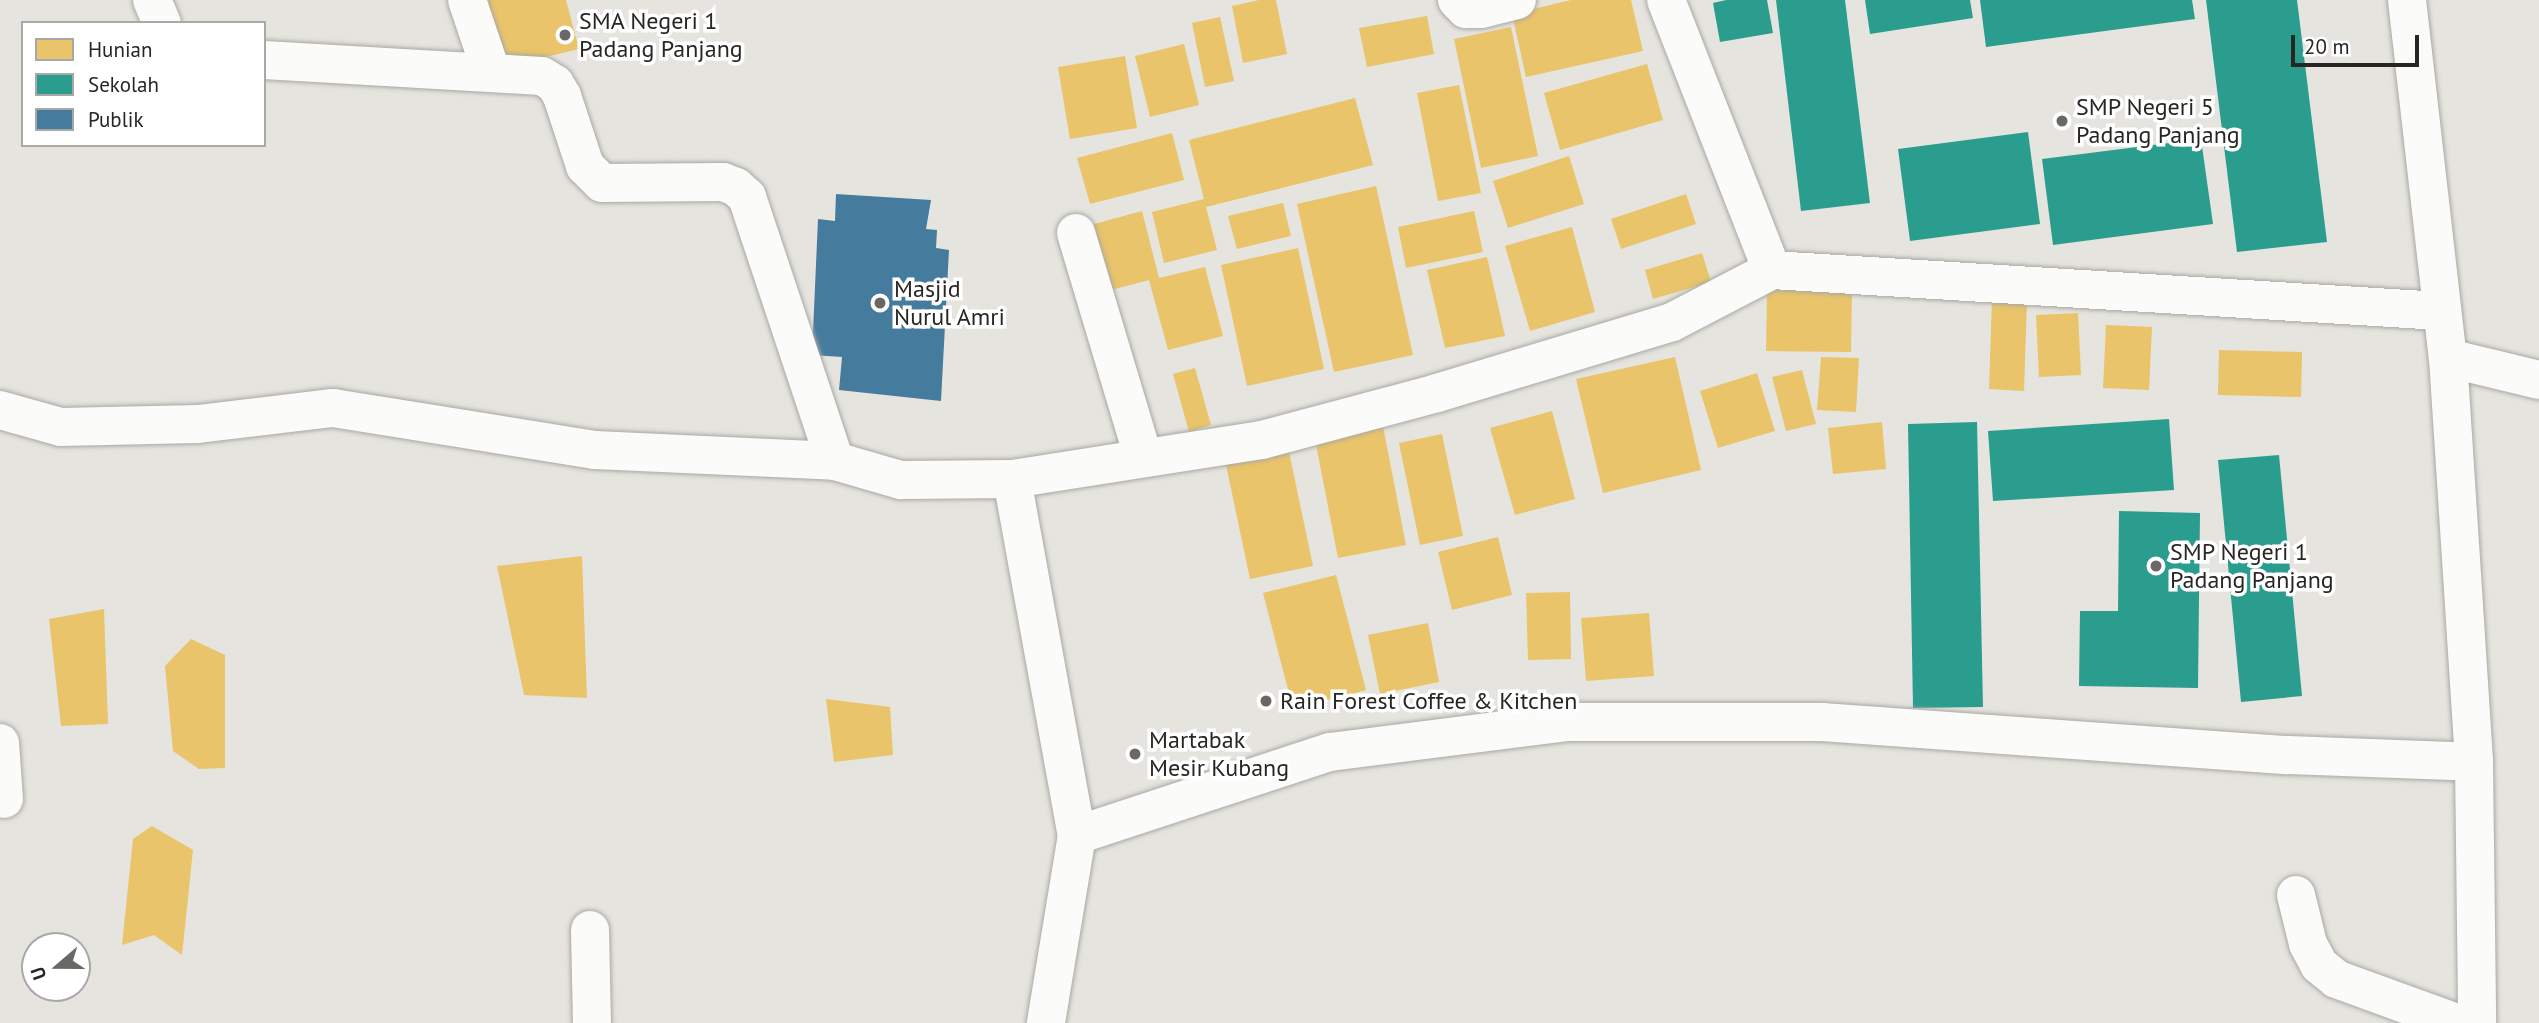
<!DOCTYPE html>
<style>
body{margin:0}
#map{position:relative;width:2539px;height:1023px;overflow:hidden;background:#e6e4de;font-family:"PT Sans",sans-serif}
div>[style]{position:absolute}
.homes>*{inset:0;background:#e9c46a}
.schools>*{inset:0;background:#2a9d8f}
.public>*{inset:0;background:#457b9d}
.roads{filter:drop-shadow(0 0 2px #a9a8a3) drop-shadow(0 0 2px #a9a8a3)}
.minor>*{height:38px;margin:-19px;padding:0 19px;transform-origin:19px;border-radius:19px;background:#fbfbfa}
.trunk>*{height:38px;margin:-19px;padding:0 19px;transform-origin:19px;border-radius:19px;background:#fbfbfa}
.dots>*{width:19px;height:19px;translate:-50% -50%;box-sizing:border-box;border:4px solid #fff;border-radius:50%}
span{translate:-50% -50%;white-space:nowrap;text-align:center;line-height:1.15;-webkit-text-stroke:7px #fff;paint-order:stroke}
.poi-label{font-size:24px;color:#272622}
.left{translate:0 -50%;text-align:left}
.legend{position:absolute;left:21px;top:21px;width:245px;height:126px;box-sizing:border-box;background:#fff;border:2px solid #a9a8a7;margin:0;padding:9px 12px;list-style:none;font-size:21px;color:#272622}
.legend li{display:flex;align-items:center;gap:14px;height:35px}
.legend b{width:35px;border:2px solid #a9a8a7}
.north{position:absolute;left:21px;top:932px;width:70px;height:70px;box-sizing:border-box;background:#fff;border:2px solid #a9a8a7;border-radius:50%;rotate:250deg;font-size:19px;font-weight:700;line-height:28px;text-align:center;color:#272622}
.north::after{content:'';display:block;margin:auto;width:24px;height:32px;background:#6a6864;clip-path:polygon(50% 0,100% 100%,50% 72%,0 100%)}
.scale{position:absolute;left:2291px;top:35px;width:128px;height:32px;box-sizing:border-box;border:4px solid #272622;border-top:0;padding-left:9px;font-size:21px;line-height:24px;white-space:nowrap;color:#272622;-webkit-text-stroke:5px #fff;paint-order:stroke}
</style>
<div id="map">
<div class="homes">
<div style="clip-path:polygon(475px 0,566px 0,579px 49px,493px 70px)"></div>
<div style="clip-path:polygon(1259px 0,1276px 0,1287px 54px,1243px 63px,1232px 6px)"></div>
<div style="clip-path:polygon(1571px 0,1631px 0,1643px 51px,1526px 77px,1512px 14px)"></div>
<div style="clip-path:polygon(1427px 16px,1434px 54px,1367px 67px,1359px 28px)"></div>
<div style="clip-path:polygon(1220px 17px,1234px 81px,1205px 87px,1192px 23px)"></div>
<div style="clip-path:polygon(1511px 27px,1538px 156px,1481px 168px,1454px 39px)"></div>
<div style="clip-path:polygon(1184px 44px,1199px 105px,1150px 117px,1135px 56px)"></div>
<div style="clip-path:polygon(1125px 56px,1137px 128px,1070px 139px,1058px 67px)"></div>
<div style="clip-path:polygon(1647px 64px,1663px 120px,1560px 150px,1544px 93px)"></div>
<div style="clip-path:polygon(1459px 85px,1481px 193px,1438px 201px,1417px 93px)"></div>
<div style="clip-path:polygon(1355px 98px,1373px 165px,1206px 207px,1217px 250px,1164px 263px,1152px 212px,1204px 199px,1189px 140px)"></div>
<div style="clip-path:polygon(1172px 133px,1184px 180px,1090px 204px,1077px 158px)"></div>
<div style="clip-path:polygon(1569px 156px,1584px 204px,1508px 228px,1493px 181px)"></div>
<div style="clip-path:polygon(1376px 186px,1413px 355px,1334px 372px,1297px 204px)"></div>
<div style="clip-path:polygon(1686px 194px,1696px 224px,1621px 249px,1611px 219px)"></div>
<div style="clip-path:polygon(1283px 203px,1291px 236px,1237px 249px,1228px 216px)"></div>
<div style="clip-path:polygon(1142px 211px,1159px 278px,1205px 267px,1223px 336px,1168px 350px,1149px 280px,1104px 292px,1087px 226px)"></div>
<div style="clip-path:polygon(1474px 211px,1483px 252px,1406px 268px,1398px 227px)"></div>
<div style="clip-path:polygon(1572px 227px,1595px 312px,1530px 331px,1505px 246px)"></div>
<div style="clip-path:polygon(1298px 248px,1324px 369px,1247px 386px,1221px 265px)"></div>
<div style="clip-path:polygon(1702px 253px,1711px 282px,1653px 299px,1645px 270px)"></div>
<div style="clip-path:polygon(1487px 257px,1505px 336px,1445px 348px,1427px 270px)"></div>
<div style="clip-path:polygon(1767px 289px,1852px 289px,1851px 352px,1766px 351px)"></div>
<div style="clip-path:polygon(1992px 299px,2027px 301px,2024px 391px,1989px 389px)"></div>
<div style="clip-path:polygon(2078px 313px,2081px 375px,2039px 377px,2036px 315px)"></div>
<div style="clip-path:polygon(2106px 325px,2152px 327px,2149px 390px,2103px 388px)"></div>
<div style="clip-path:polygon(2219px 350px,2302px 352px,2301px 397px,2218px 395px)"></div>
<div style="clip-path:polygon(1675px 357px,1701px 470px,1603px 493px,1576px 379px)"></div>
<div style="clip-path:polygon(1821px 357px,1859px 358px,1856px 412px,1817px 410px)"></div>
<div style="clip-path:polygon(1195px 368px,1211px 425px,1189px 432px,1173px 374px)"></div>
<div style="clip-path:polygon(1802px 370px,1816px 424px,1786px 431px,1772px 377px)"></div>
<div style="clip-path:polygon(1757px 373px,1775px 431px,1718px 448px,1700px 391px)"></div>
<div style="clip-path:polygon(1552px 411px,1575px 499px,1515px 515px,1490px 428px)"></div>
<div style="clip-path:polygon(1882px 422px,1886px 469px,1833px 474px,1828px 428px)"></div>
<div style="clip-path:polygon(1383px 426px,1406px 545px,1338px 558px,1315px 439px)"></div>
<div style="clip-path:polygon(1442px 434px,1463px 536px,1420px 545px,1399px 443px)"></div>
<div style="clip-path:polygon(1288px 447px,1313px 566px,1250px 579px,1225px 460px)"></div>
<div style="clip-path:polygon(1498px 537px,1512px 595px,1452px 610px,1438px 552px)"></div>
<div style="clip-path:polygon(582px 556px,587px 698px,524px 695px,497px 566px)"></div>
<div style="clip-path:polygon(1336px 575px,1366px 690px,1293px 709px,1263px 593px)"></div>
<div style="clip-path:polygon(1570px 592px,1571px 659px,1528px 660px,1526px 593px)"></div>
<div style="clip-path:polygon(104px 609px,108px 724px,61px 726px,49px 619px)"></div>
<div style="clip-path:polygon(1649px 613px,1654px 676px,1586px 681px,1581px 618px)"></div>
<div style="clip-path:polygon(1428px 623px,1439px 682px,1380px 694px,1368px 635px)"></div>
<div style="clip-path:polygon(191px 639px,225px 655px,225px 768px,199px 769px,173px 751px,165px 666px)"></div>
<div style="clip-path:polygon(826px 699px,890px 707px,893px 755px,834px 762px)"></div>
<div style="clip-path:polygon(152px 826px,193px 850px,182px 955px,154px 935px,122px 945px,133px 839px)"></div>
</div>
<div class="schools">
<div style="clip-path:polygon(1726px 0,1767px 0,1773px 33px,1720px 42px,1713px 3px)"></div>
<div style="clip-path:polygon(1776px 0,1845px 0,1870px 203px,1801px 211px)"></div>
<div style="clip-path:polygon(1865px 0,1970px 0,1973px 18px,1870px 34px)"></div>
<div style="clip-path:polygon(1980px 0,2192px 0,2195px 19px,1986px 47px)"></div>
<div style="clip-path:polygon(2206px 0,2297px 0,2327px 242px,2237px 252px)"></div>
<div style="clip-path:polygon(2028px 132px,2040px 224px,1910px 241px,1898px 149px)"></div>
<div style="clip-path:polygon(2201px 139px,2213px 224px,2053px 245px,2042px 159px)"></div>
<div style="clip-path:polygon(2169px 419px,2174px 490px,1993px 501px,1988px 431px)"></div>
<div style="clip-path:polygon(1977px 422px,1983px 707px,1913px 708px,1908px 424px)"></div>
<div style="clip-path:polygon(2279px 455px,2302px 696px,2241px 702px,2218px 460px)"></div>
<div style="clip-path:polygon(2119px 511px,2200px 513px,2198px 688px,2079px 686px,2080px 611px,2118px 611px)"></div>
</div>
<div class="public">
<div style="clip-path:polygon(836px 194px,931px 200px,926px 229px,937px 230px,936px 248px,949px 250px,941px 401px,839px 390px,842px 357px,812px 355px,818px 219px,835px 221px)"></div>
</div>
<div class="roads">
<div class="minor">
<div style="left:152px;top:0;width:25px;rotate:67deg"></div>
<div style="left:467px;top:0;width:75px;rotate:71.3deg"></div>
<div style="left:1457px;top:0;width:13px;rotate:45deg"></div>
<div style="left:1466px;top:9px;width:15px"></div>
<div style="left:1481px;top:9px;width:37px;rotate:-14deg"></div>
<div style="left:1666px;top:0;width:290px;rotate:68.6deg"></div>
<div style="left:264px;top:60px;width:278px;rotate:3.3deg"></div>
<div style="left:542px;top:76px;width:15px;rotate:32deg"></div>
<div style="left:555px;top:84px;width:14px;rotate:60deg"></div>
<div style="left:562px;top:96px;width:74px;rotate:71.8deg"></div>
<div style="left:585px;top:166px;width:24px;rotate:45deg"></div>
<div style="left:602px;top:183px;width:121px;rotate:-0.5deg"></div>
<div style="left:723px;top:182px;width:14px;rotate:21deg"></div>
<div style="left:736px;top:187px;width:15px;rotate:42deg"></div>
<div style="left:747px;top:197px;width:278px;rotate:71.6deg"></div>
<div style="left:1076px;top:233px;width:234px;rotate:73.3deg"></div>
<div style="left:2448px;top:358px;width:94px;rotate:13.6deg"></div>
<div style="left:0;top:410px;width:63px;rotate:15.6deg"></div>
<div style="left:61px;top:427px;width:137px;rotate:-1.3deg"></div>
<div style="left:198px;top:424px;width:136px;rotate:-6.8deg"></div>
<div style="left:333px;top:408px;width:265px;rotate:9.1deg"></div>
<div style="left:595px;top:450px;width:240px;rotate:2.6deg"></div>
<div style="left:835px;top:461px;width:69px;rotate:16.1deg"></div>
<div style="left:901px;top:480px;width:111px;rotate:-0.5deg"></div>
<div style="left:1012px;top:479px;width:362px;rotate:79.7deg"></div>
<div style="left:1077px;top:835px;width:191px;rotate:99.4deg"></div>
<div style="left:1012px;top:479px;width:253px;rotate:-8.9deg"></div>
<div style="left:1262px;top:440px;width:181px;rotate:-15deg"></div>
<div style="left:1437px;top:393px;width:245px;rotate:-16.8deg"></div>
<div style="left:1672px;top:322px;width:113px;rotate:-27.5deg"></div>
<div style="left:1772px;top:270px;width:670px;rotate:3.51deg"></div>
<div style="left:0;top:743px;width:56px;rotate:85.9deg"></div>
<div style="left:1077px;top:835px;width:266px;rotate:-18.2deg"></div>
<div style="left:1330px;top:752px;width:238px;rotate:-7.2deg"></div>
<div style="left:1566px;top:722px;width:256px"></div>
<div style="left:1822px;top:722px;width:466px;rotate:4.1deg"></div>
<div style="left:2287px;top:755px;width:187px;rotate:2.1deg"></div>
<div style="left:2296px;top:895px;width:50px;rotate:76.2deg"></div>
<div style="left:2308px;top:944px;width:24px;rotate:62deg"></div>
<div style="left:2319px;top:965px;width:22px;rotate:39deg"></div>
<div style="left:2336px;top:979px;width:129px;rotate:20deg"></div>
<div style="left:590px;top:930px;width:93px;rotate:88.8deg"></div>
</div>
<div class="trunk">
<div style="left:2407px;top:0;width:360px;rotate:83.5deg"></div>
<div style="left:2448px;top:358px;width:405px;rotate:86.3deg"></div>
<div style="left:2474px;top:762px;width:261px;rotate:89.3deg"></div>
</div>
</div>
<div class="dots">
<div style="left:565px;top:35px;background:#6a6864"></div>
<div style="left:2062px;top:121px;background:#6a6864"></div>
<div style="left:880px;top:303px;background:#6a6864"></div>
<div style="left:2156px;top:566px;background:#6a6864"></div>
<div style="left:1266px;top:701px;background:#6a6864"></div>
<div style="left:1135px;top:754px;background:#6a6864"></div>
</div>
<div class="poi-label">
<span class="left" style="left:579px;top:35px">SMA Negeri 1<br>Padang Panjang</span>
<span class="left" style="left:2076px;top:121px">SMP Negeri 5<br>Padang Panjang</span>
<span class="left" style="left:894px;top:303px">Masjid<br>Nurul Amri</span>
<span class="left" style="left:2170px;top:566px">SMP Negeri 1<br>Padang Panjang</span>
<span class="left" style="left:1280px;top:701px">Rain Forest Coffee &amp; Kitchen</span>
<span class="left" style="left:1149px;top:754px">Martabak<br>Mesir Kubang</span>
</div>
<ul class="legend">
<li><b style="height:19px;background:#e9c46a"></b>Hunian</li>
<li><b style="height:19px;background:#2a9d8f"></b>Sekolah</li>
<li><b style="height:19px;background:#457b9d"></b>Publik</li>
</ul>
<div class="north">U</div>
<div class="scale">20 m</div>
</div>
